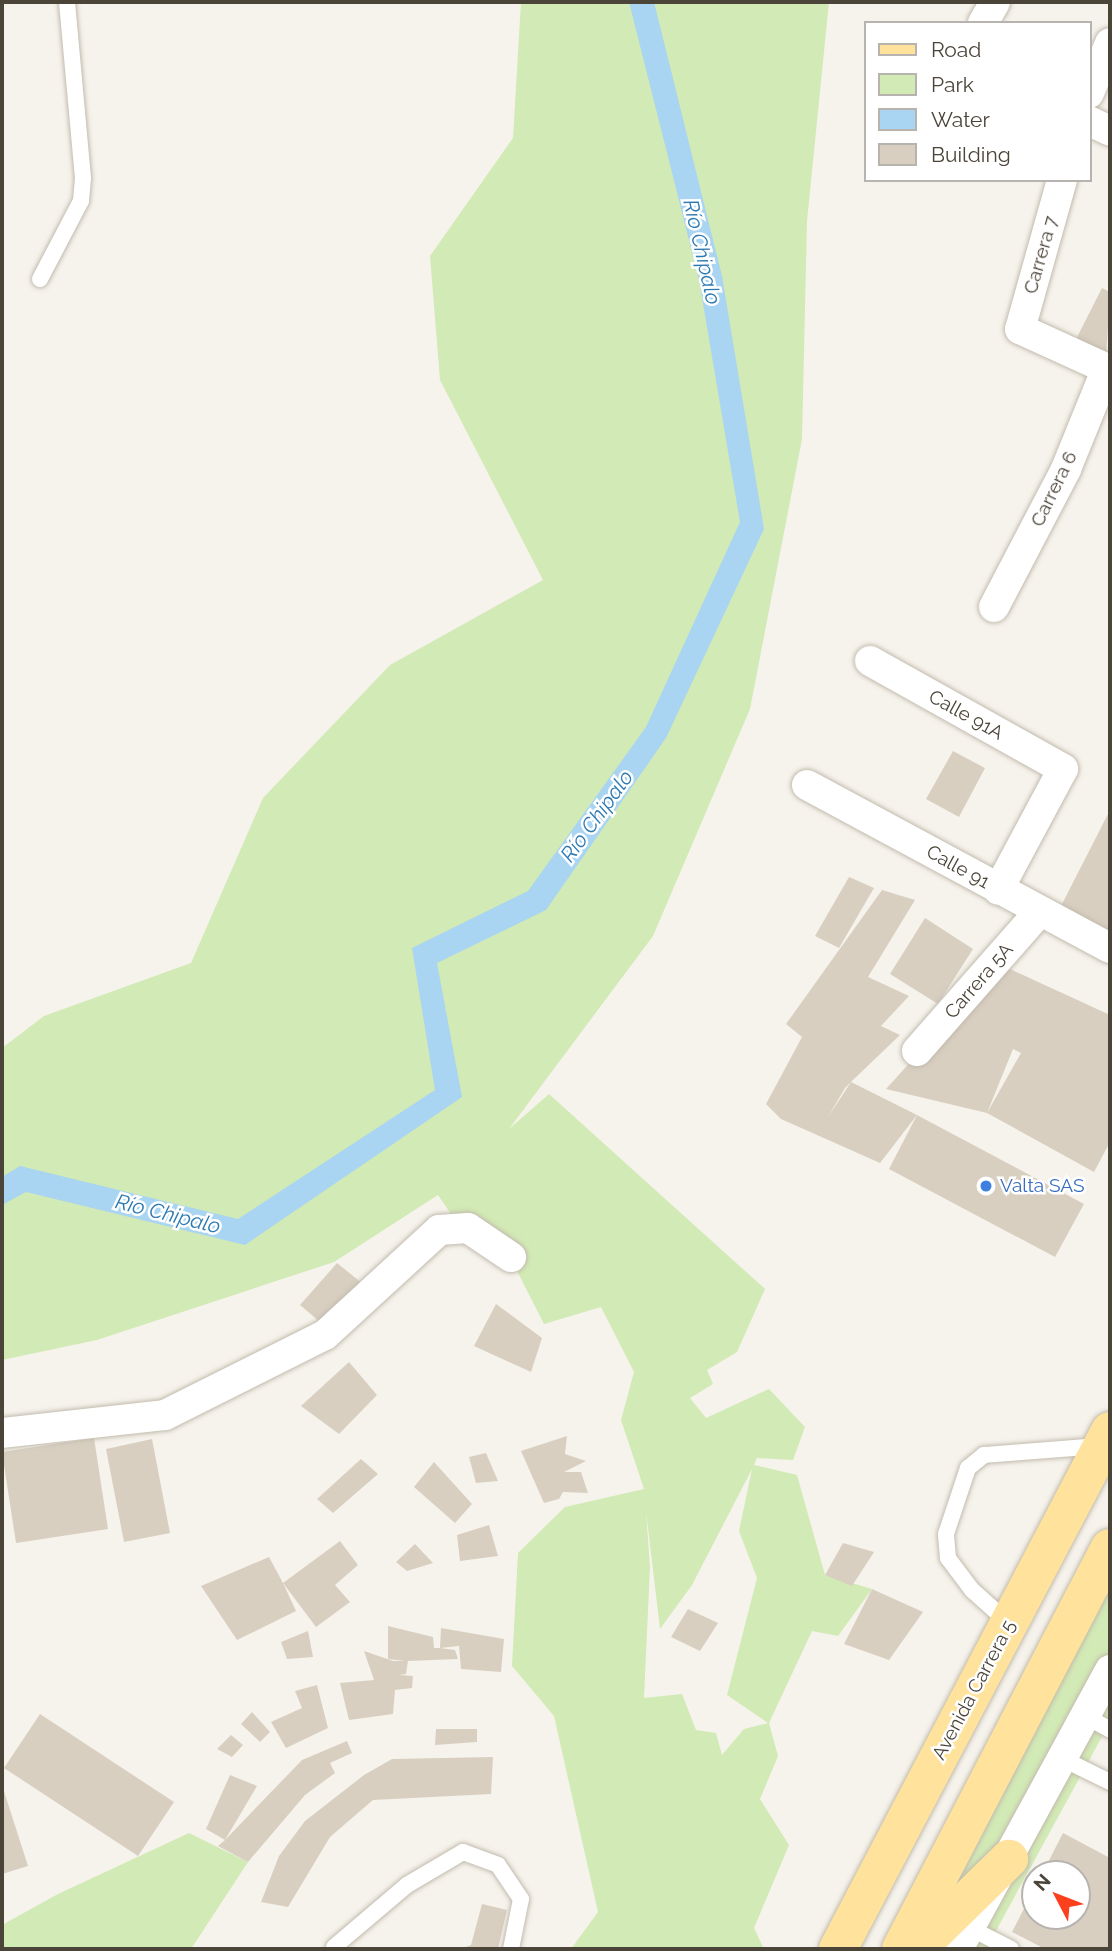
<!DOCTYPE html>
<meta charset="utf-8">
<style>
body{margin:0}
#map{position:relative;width:1112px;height:1951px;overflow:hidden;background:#f6f3ec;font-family:Raleway,sans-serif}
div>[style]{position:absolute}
.green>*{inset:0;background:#d2eab5}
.water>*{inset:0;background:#a9d4f2}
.building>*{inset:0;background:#d8cfc1}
.roads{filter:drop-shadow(0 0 2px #c2bbae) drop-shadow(0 0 2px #c2bbae)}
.service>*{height:16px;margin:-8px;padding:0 8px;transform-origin:8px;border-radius:8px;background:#fff}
.minor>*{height:30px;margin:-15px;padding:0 15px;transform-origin:15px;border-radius:15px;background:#fff}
.primary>*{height:38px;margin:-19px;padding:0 19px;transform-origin:19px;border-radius:19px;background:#ffe39c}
.dots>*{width:19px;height:19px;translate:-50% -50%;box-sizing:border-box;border:4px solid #fff;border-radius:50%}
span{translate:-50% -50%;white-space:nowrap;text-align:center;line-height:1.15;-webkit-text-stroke:5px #fff;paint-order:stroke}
.street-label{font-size:19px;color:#4b4439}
.shop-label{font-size:19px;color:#366cbe}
.left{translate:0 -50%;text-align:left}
.water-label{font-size:21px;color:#2e7ab2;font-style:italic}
.frame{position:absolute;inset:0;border:4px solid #4b4439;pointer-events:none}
.legend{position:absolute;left:864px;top:21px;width:228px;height:161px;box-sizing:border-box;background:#fff;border:2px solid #b7b4b0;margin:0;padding:9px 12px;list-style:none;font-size:21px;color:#4b4439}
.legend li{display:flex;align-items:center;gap:14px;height:35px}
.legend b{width:35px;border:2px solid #b7b4b0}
.north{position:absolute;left:1021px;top:1860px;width:70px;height:70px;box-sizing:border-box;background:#fff;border:2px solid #b7b4b0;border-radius:50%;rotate:312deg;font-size:19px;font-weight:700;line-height:28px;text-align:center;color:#4b4439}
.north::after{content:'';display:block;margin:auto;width:24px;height:32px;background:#fc3f1d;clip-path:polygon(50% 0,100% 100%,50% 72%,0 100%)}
</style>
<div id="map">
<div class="green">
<div style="clip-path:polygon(evenodd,521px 2px,829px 2px,807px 221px,802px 439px,750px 709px,653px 936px,509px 1129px,549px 1094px,765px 1289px,737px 1352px,707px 1370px,713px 1384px,690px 1398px,706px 1418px,769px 1389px,805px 1427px,793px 1460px,757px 1458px,754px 1465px,797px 1475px,825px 1575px,872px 1589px,838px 1636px,812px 1631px,769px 1723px,778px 1756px,760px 1799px,789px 1845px,754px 1928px,764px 1949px,571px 1949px,598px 1912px,554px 1716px,512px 1666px,518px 1553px,565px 1507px,644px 1489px,621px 1420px,634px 1372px,601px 1307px,544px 1324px,515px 1267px,464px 1233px,438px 1195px,334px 1262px,97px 1340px,2px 1360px,2px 1048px,44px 1016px,191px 963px,263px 798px,390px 665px,543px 580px,440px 380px,430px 256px,513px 138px,521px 2px,752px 1469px,739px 1531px,757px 1578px,727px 1695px,768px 1723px,744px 1729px,722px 1755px,716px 1733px,696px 1730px,682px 1694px,644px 1698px,650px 1567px,646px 1511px,660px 1629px,692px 1585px,752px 1469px)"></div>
<div style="clip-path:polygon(1110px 1580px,1110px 1722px,986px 1949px,924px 1949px)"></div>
<div style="clip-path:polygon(189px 1833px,248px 1862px,191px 1949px,2px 1949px,2px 1925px,58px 1894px)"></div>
</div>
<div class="water">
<div style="clip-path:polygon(629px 2px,654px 2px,722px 276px,764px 529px,666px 738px,546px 910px,437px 963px,462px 1097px,245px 1245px,26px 1192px,2px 1205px,2px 1177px,20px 1166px,238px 1219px,435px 1090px,412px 948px,528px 891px,646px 727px,740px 522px,699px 280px)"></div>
</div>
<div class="building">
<div style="clip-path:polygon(1102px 288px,1110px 292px,1106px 360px,1071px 349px)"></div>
<div style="clip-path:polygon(953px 751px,985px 768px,959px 817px,926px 799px)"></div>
<div style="clip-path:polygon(1110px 810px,1110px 931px,1061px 906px)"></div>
<div style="clip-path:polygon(849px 877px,874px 888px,839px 948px,815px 936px)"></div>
<div style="clip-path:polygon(882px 890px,915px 900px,868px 977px,909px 996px,881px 1026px,900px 1035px,853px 1080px,845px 1088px,828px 1117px,851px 1082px,917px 1115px,880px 1163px,781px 1119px,766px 1104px,802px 1037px,786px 1024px)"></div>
<div style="clip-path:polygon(925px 918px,973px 949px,938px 1004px,890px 974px)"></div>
<div style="clip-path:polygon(evenodd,999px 964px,1110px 1015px,1110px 1142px,1094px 1172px,987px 1113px,886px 1089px,999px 964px,1013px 1049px,1021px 1053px,987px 1113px,1013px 1049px)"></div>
<div style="clip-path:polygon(917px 1115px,1084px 1204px,1055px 1257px,889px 1169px)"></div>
<div style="clip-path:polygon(337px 1263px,363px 1284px,326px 1327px,300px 1305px)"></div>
<div style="clip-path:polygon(496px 1304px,542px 1338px,531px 1372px,474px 1346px)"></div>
<div style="clip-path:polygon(349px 1362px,377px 1395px,339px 1434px,301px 1406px)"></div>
<div style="clip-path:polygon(567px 1436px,565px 1454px,586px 1461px,564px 1472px,581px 1472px,588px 1493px,563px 1492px,559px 1499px,544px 1503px,521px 1451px)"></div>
<div style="clip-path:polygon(94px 1438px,108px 1529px,16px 1543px,2px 1452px)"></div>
<div style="clip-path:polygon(152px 1439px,170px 1533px,124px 1542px,106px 1449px)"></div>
<div style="clip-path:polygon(486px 1453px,498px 1481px,476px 1483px,469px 1457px)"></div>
<div style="clip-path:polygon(361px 1459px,378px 1474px,333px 1513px,317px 1499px)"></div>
<div style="clip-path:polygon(434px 1462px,472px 1504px,455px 1523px,414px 1487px)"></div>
<div style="clip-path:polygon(489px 1525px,498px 1556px,460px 1561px,457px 1535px)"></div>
<div style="clip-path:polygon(340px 1541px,358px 1565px,335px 1585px,350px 1602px,316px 1627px,283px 1583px,296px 1611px,237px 1640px,201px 1586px,269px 1557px,283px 1583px)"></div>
<div style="clip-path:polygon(843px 1543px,874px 1552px,852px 1586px,825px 1575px)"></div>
<div style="clip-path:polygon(415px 1544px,433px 1563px,407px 1571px,396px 1562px)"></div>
<div style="clip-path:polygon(872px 1589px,923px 1612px,889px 1660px,844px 1644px)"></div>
<div style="clip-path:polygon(688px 1609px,718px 1623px,700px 1651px,671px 1637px)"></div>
<div style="clip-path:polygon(388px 1626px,433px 1637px,434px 1648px,440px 1648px,441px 1628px,504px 1639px,501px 1672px,461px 1669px,459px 1646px,440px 1648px,455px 1650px,458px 1659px,408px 1661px,406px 1674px,399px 1675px,413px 1676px,412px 1688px,395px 1690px,393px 1714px,349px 1720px,340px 1683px,374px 1680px,364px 1651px,393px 1661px,405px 1661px,388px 1659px)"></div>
<div style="clip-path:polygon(308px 1631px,313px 1657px,287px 1659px,281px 1642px)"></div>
<div style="clip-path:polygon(317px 1685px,328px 1728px,286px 1748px,271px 1722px,302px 1708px,295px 1691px)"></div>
<div style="clip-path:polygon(252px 1712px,270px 1732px,260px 1742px,241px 1724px)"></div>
<div style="clip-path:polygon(40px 1714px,174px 1802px,138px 1856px,4px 1768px)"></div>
<div style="clip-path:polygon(436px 1729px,477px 1729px,477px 1742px,435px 1745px)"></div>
<div style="clip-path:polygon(231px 1735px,243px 1745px,232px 1757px,217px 1749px)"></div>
<div style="clip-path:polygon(347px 1741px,352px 1753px,330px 1763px,335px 1773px,305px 1795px,248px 1862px,218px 1846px,225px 1840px,206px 1829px,230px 1775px,257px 1786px,225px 1840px,302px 1760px)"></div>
<div style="clip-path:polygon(493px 1757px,491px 1794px,373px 1800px,330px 1837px,288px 1907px,261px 1902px,279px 1856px,305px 1821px,364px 1775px,392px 1759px)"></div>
<div style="clip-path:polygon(2px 1785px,28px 1866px,2px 1874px)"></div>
<div style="clip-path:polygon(1063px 1833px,1110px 1858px,1110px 1949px,1045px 1949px,1012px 1932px,1035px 1887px,1035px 1916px,1077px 1916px,1077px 1874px,1042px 1874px)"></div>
<div style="clip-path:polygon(482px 1904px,507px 1910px,498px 1949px,461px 1949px,471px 1945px)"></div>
</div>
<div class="roads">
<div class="service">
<div style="left:40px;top:279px;width:88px;rotate:-62.3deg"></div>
<div style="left:81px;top:201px;width:23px;rotate:-85deg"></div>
<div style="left:83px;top:178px;width:177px;rotate:-95.2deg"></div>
<div style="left:1010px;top:1624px;width:51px;rotate:-138.2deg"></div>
<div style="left:972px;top:1590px;width:40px;rotate:-127deg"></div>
<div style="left:948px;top:1558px;width:24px;rotate:-95deg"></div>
<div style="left:946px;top:1534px;width:70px;rotate:-71.6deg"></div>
<div style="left:968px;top:1468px;width:21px;rotate:-39deg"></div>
<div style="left:984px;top:1455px;width:114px;rotate:-4.5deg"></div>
<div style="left:1087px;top:1717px;width:26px;rotate:29deg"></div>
<div style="left:1063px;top:1759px;width:52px;rotate:26.1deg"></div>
<div style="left:970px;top:1928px;width:46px;rotate:27.1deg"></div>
<div style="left:334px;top:1947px;width:96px;rotate:-40.3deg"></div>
<div style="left:407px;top:1885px;width:65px;rotate:-30.5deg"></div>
<div style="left:463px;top:1852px;width:37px;rotate:20deg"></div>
<div style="left:498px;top:1865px;width:41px;rotate:55.9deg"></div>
<div style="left:521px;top:1899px;width:51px;rotate:101.3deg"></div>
</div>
<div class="minor">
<div style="left:983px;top:23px;width:24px;rotate:-60deg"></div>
<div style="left:1089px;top:93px;width:54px;rotate:-67.2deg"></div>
<div style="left:1089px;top:121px;width:23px;rotate:25deg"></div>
<div style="left:1062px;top:180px;width:155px;rotate:105.7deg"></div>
<div style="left:1020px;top:329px;width:99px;rotate:24.5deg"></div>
<div style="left:994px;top:607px;width:156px;rotate:-62.4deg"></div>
<div style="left:1066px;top:469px;width:109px;rotate:-67.9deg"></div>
<div style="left:870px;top:661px;width:221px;rotate:29.2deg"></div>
<div style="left:1063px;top:769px;width:137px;rotate:118.2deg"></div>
<div style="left:807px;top:785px;width:344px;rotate:28.3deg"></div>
<div style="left:917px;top:1051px;width:186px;rotate:-48.7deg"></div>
<div style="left:2px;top:1433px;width:164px;rotate:-6.3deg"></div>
<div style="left:165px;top:1415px;width:179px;rotate:-26.6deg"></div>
<div style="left:325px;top:1335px;width:155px;rotate:-42.6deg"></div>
<div style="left:439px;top:1230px;width:29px;rotate:-4deg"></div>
<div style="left:468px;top:1228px;width:52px;rotate:34deg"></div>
<div style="left:958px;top:1949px;width:318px;rotate:-61.4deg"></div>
</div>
<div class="primary">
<div style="left:838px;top:1949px;width:585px;rotate:-62.3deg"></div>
<div style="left:901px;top:1949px;width:452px;rotate:-62.5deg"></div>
<div style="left:917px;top:1949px;width:129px;rotate:-44.4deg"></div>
</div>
</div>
<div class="dots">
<div style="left:986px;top:1186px;background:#3f7fe0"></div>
</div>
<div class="street-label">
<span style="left:1041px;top:255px;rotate:-74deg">Carrera 7</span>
<span style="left:1054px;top:489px;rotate:-64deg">Carrera 6</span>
<span style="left:966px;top:715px;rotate:29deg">Calle 91A</span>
<span style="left:958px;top:867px;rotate:29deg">Calle 91</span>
<span style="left:979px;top:981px;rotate:-49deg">Carrera 5A</span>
<span style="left:974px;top:1690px;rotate:-62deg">Avenida Carrera 5</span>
</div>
<div class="shop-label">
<span class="left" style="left:1000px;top:1186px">Valta SAS</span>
</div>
<div class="water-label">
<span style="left:702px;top:252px;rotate:77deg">Río Chipalo</span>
<span style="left:597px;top:816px;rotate:-54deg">Río Chipalo</span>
<span style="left:168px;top:1214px;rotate:14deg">Río Chipalo</span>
</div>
<div class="frame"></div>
<ul class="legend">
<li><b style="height:9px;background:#ffe39c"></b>Road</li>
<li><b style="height:19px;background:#d2eab5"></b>Park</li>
<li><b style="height:19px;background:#a9d4f2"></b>Water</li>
<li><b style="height:19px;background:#d8cfc1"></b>Building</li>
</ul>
<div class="north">N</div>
</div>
